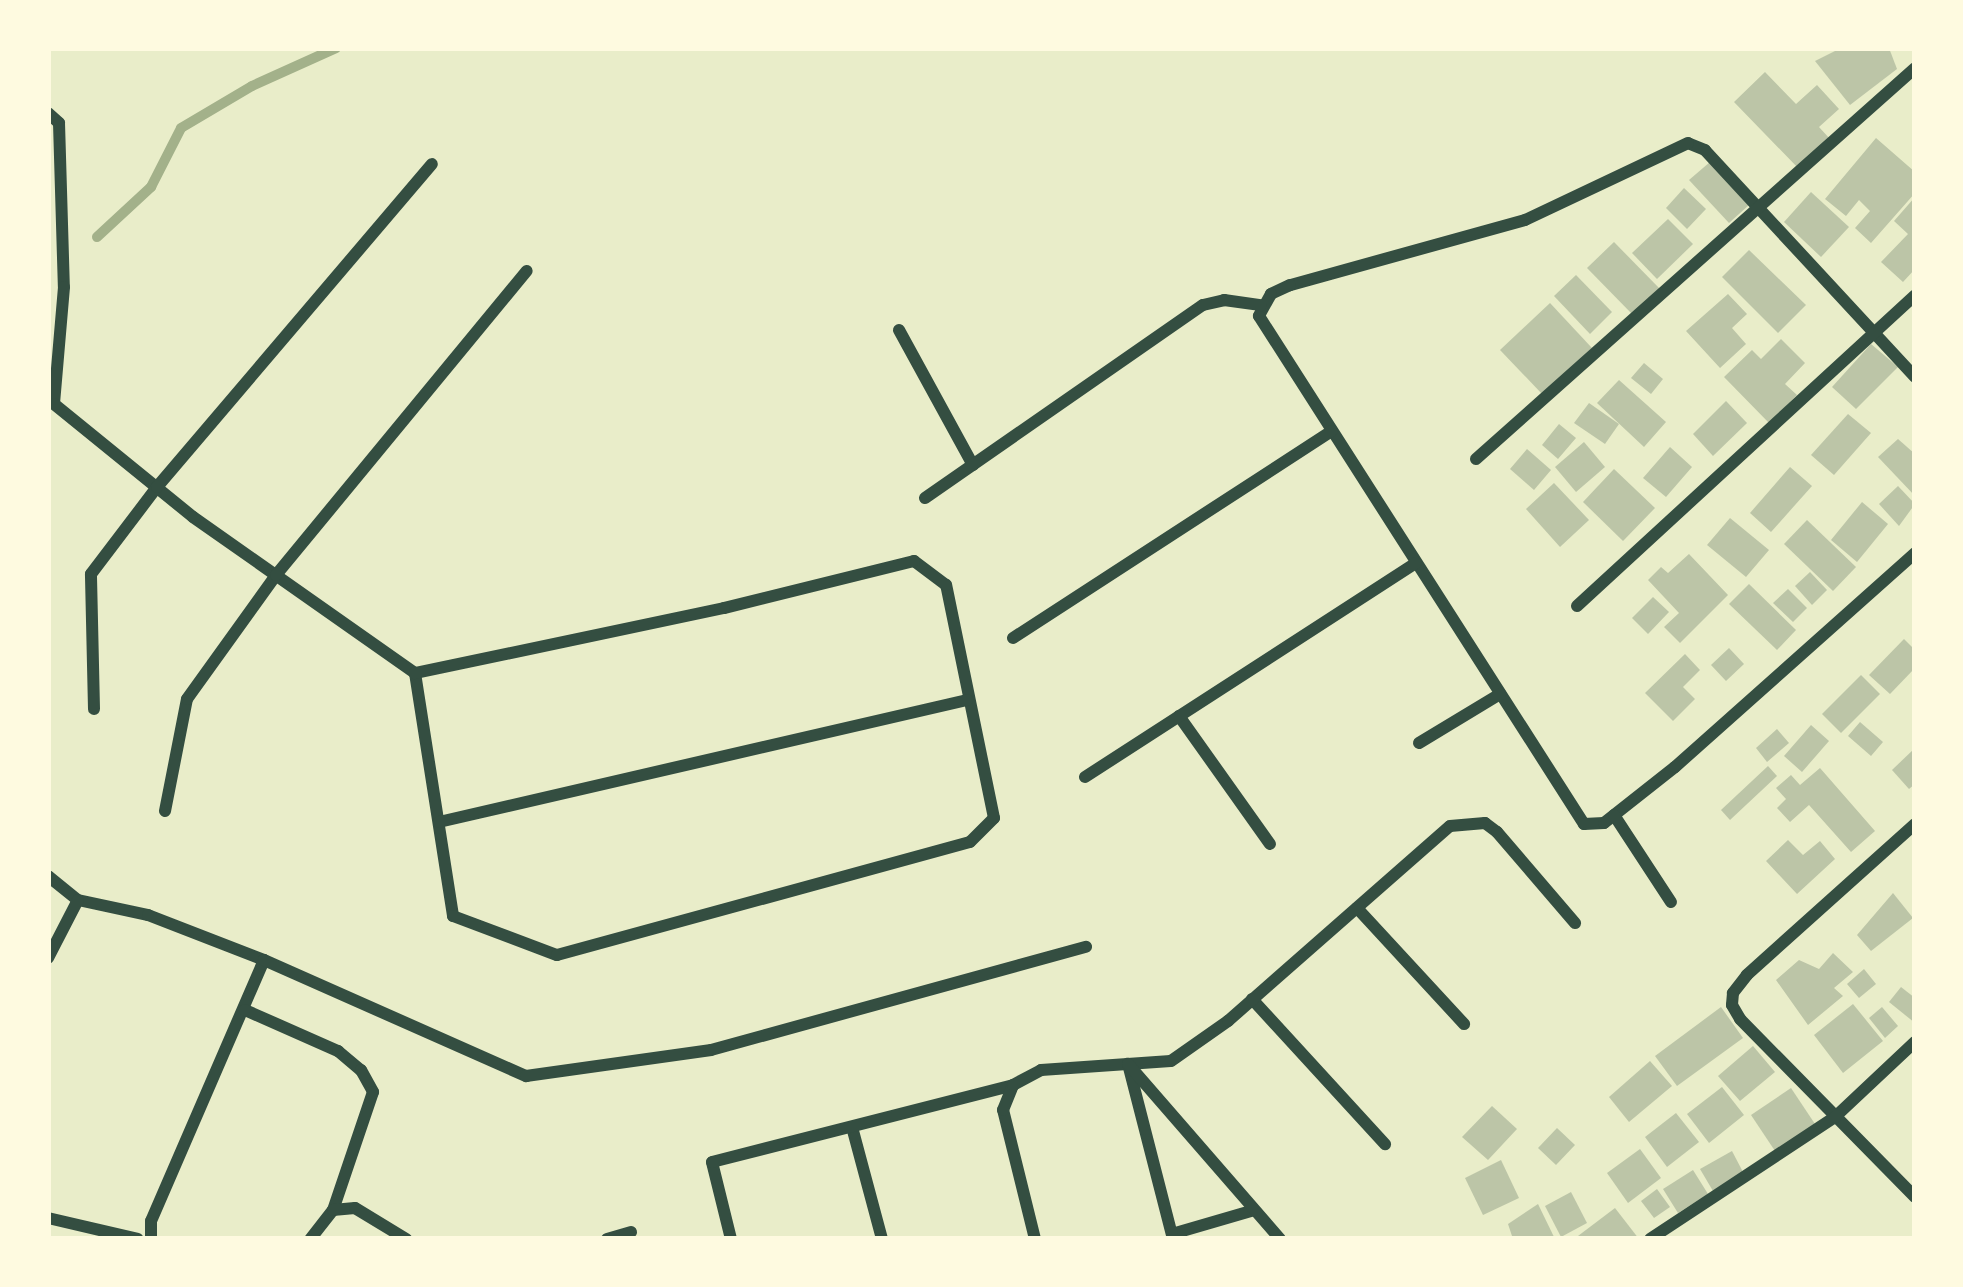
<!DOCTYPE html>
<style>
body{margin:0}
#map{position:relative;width:1963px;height:1287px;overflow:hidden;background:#e9edc9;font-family:Inter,sans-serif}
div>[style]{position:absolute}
.stream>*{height:10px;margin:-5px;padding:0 5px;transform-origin:5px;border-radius:5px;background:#a3b18a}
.building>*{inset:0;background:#bcc5a7}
.minor>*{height:12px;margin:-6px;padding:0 6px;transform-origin:6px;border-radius:6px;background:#344e41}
span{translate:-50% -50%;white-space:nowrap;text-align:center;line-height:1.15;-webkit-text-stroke:10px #fefae0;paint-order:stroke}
.frame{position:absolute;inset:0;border:51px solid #fefae0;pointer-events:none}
</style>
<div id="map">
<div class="stream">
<div style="left:97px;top:237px;width:74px;rotate:-42.8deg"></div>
<div style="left:151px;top:187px;width:66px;rotate:-63deg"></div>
<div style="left:181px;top:128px;width:82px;rotate:-30.6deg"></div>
<div style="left:252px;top:86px;width:92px;rotate:-24.3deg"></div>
</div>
<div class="building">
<div style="clip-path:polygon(1841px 48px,1889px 48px,1897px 69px,1850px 105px,1815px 61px)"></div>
<div style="clip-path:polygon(1765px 72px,1796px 104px,1817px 85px,1839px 109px,1819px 127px,1830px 139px,1799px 169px,1734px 102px)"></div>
<div style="clip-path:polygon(1876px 138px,1915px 172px,1915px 193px,1871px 243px,1855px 228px,1870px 211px,1859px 200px,1846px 216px,1825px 199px)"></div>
<div style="clip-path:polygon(1710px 162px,1749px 205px,1729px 223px,1689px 180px)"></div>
<div style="clip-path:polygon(1684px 188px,1706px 209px,1687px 229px,1666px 208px)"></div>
<div style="clip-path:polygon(1811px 192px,1849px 227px,1821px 257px,1784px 222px)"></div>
<div style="clip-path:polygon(1915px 197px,1915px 269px,1903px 282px,1881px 262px,1908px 234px,1894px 221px)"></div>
<div style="clip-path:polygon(1668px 219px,1693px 244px,1657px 279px,1632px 253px)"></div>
<div style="clip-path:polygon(1614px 242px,1660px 289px,1633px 315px,1587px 268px)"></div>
<div style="clip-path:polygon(1749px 250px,1806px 305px,1778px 333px,1722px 277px)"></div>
<div style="clip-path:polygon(1576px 275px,1612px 312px,1590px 334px,1554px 296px)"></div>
<div style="clip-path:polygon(1728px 294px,1747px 314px,1732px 328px,1746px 344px,1720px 368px,1686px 331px)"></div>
<div style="clip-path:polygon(1550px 303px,1592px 348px,1543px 395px,1500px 350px)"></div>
<div style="clip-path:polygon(1781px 339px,1805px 363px,1785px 384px,1797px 395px,1769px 423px,1724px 377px,1752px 350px,1761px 359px)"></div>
<div style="clip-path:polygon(1871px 344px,1898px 367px,1856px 409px,1832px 387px)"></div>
<div style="clip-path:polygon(1644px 363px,1663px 379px,1651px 394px,1631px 378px)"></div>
<div style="clip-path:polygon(1619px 380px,1666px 422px,1644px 447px,1597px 403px)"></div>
<div style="clip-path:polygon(1726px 401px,1747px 423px,1713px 456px,1693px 434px)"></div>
<div style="clip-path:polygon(1589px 403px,1619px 424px,1605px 444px,1574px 423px)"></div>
<div style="clip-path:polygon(1848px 414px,1871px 433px,1834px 475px,1811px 455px)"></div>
<div style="clip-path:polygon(1559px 424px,1576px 438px,1558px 459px,1542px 445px)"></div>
<div style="clip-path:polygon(1898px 439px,1915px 454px,1915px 496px,1878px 457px)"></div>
<div style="clip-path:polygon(1584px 442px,1605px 467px,1576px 492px,1555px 467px)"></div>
<div style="clip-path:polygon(1670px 447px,1692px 467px,1666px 497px,1643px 478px)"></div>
<div style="clip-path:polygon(1527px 449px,1551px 470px,1534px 490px,1510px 469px)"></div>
<div style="clip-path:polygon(1790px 467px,1812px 486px,1771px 532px,1750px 513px)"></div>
<div style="clip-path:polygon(1614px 469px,1655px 508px,1623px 541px,1583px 502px)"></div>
<div style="clip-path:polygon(1554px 483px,1589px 520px,1560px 547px,1526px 509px)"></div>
<div style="clip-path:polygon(1898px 486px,1915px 504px,1899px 526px,1879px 504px)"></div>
<div style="clip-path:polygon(1862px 502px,1888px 524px,1857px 562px,1831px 540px)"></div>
<div style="clip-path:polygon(1730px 518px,1769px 550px,1746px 577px,1707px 545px)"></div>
<div style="clip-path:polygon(1807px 520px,1856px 567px,1833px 591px,1784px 544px)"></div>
<div style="clip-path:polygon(1689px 554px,1728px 595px,1680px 643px,1664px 627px,1679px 613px,1648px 580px,1661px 567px,1668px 573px)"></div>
<div style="clip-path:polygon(1810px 572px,1827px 590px,1812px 605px,1795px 586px)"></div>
<div style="clip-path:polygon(1749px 584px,1796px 630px,1777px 650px,1729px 604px)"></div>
<div style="clip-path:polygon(1788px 589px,1807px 608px,1793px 622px,1773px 603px)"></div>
<div style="clip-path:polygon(1653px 597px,1669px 612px,1648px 634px,1632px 618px)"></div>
<div style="clip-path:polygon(1904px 639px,1915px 650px,1915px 668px,1890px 694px,1869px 675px)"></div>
<div style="clip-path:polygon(1729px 648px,1744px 664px,1726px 681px,1711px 665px)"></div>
<div style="clip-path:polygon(1685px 654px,1700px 670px,1683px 687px,1695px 699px,1673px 721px,1645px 693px)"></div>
<div style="clip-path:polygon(1861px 675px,1880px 694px,1841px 733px,1822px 714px)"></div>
<div style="clip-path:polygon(1860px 722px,1883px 742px,1871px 756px,1848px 736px)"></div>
<div style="clip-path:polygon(1811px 725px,1829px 741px,1802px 772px,1784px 756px)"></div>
<div style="clip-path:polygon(1777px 729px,1789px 743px,1767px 762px,1756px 748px)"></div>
<div style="clip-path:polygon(1915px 748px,1915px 784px,1909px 789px,1892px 770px)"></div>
<div style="clip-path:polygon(1768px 766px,1777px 776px,1730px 820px,1721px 810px)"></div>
<div style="clip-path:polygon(1820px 768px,1875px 831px,1851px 852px,1809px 805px,1790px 822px,1777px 808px,1786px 799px,1776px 788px,1791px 775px,1800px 785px)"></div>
<div style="clip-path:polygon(1788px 840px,1803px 855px,1820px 841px,1835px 859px,1797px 894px,1766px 861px)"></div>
<div style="clip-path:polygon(1893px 893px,1913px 918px,1871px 951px,1857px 935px)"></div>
<div style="clip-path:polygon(1833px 953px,1853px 972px,1834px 988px,1843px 996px,1808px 1025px,1776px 980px,1799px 960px,1819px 969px)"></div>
<div style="clip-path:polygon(1864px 969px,1876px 984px,1859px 998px,1847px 984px)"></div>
<div style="clip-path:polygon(1901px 987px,1915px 998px,1915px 1023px,1889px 1002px)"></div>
<div style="clip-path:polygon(1853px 1004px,1883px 1041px,1843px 1073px,1814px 1035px)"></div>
<div style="clip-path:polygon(1721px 1007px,1743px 1038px,1677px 1086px,1655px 1056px)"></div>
<div style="clip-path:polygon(1882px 1007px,1898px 1026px,1885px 1038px,1869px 1018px)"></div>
<div style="clip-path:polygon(1753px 1046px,1775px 1072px,1740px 1101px,1718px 1076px)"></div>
<div style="clip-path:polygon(1650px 1061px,1672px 1086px,1629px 1122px,1609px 1097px)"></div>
<div style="clip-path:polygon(1722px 1087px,1744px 1115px,1709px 1143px,1687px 1114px)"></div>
<div style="clip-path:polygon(1791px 1088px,1815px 1124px,1775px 1151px,1751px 1115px)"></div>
<div style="clip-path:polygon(1492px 1106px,1517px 1129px,1488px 1160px,1462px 1137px)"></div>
<div style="clip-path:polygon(1676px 1113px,1699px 1142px,1667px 1167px,1645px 1137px)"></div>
<div style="clip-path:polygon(1557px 1128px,1575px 1145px,1556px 1165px,1538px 1148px)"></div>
<div style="clip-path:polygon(1640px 1149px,1661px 1178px,1628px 1203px,1607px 1173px)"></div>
<div style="clip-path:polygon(1732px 1151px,1744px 1174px,1713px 1191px,1700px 1169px)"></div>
<div style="clip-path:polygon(1501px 1160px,1519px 1198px,1483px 1215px,1465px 1178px)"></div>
<div style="clip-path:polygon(1693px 1170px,1708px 1194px,1678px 1213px,1663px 1189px)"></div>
<div style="clip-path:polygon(1657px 1189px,1670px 1207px,1654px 1218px,1641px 1201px)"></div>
<div style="clip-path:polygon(1571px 1192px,1587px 1223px,1561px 1237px,1545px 1206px)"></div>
<div style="clip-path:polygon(1538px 1204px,1555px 1239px,1513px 1239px,1508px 1224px)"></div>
<div style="clip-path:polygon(1615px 1208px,1639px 1239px,1574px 1239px)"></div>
</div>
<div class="minor">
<div style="left:48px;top:113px;width:15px;rotate:42deg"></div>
<div style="left:59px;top:123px;width:164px;rotate:88.3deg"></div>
<div style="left:64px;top:287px;width:117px;rotate:94.9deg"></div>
<div style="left:54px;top:404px;width:179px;rotate:39.1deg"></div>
<div style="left:193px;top:517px;width:271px;rotate:35.1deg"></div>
<div style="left:415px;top:673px;width:246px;rotate:81.1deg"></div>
<div style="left:453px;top:916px;width:111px;rotate:20.6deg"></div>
<div style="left:557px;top:955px;width:428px;rotate:-15.3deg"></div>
<div style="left:970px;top:842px;width:34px;rotate:-45deg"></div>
<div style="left:994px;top:818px;width:238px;rotate:-101.6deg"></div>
<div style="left:946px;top:585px;width:40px;rotate:-143deg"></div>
<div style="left:914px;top:561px;width:196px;rotate:166.1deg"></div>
<div style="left:724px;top:608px;width:316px;rotate:168.1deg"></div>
<div style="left:899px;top:330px;width:154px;rotate:61.3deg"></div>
<div style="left:1915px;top:377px;width:309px;rotate:-132.8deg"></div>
<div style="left:1705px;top:150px;width:18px;rotate:-158deg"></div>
<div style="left:1688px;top:143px;width:180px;rotate:154.7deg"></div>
<div style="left:1525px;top:220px;width:244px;rotate:164.5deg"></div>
<div style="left:1290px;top:285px;width:21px;rotate:155deg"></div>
<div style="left:1271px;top:294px;width:25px;rotate:119deg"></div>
<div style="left:1259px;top:316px;width:603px;rotate:57.39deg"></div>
<div style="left:1584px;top:824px;width:20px;rotate:-3deg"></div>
<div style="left:1604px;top:823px;width:90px;rotate:-38.3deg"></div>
<div style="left:1675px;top:767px;width:322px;rotate:-41.7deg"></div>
<div style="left:1476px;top:459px;width:588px;rotate:-41.69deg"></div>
<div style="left:925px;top:498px;width:338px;rotate:-34.8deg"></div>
<div style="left:1203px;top:305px;width:22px;rotate:-13deg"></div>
<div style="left:1224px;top:300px;width:37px;rotate:8deg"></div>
<div style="left:1577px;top:606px;width:459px;rotate:-42.6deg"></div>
<div style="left:1013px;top:638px;width:380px;rotate:-33deg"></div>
<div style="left:94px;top:709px;width:135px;rotate:-91.3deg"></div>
<div style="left:91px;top:574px;width:109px;rotate:-52.8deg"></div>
<div style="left:157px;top:487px;width:424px;rotate:-49.6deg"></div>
<div style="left:1179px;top:716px;width:157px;rotate:54.6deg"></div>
<div style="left:1419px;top:743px;width:95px;rotate:-31.2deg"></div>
<div style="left:1085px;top:777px;width:394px;rotate:-32.9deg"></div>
<div style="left:165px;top:811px;width:114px;rotate:-78.9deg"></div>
<div style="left:187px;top:699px;width:153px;rotate:-54.3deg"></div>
<div style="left:276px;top:575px;width:394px;rotate:-50.5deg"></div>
<div style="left:1614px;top:815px;width:104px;rotate:56.8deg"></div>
<div style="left:439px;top:822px;width:542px;rotate:-13.01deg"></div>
<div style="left:1915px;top:824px;width:226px;rotate:138.1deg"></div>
<div style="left:1747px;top:975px;width:23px;rotate:128deg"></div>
<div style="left:1733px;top:993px;width:12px;rotate:95deg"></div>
<div style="left:1732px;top:1005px;width:16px;rotate:60deg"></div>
<div style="left:1740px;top:1019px;width:250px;rotate:45.5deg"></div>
<div style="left:48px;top:876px;width:38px;rotate:39deg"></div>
<div style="left:78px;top:900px;width:72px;rotate:12.1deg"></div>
<div style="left:148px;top:915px;width:124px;rotate:21.2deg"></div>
<div style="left:264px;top:960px;width:284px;rotate:113.4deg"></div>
<div style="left:151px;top:1221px;width:18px;rotate:90deg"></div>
<div style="left:1357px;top:908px;width:158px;rotate:47.3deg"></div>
<div style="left:48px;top:958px;width:65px;rotate:-62.7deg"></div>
<div style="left:264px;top:960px;width:287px;rotate:23.9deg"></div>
<div style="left:526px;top:1076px;width:187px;rotate:-8deg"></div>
<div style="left:711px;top:1050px;width:389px;rotate:-15.4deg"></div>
<div style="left:1252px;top:999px;width:197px;rotate:47.5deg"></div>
<div style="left:245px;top:1010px;width:102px;rotate:23.8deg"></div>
<div style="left:338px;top:1051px;width:30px;rotate:40deg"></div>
<div style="left:361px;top:1070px;width:25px;rotate:61deg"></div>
<div style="left:373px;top:1092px;width:125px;rotate:108.7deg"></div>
<div style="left:333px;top:1210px;width:37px;rotate:128deg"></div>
<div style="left:852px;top:1127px;width:116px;rotate:75deg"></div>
<div style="left:333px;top:1210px;width:22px;rotate:-5deg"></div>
<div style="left:355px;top:1208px;width:60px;rotate:31.3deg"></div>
<div style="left:48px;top:1218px;width:92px;rotate:13.1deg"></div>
<div style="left:1172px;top:1234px;width:85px;rotate:-16.3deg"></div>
<div style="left:607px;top:1239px;width:25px;rotate:-16deg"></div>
<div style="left:731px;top:1239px;width:79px;rotate:-103.9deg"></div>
<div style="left:712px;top:1162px;width:311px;rotate:-14.3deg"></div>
<div style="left:1035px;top:1239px;width:133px;rotate:-103.9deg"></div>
<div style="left:1003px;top:1110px;width:27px;rotate:-68deg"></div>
<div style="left:1013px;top:1085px;width:32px;rotate:-28deg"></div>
<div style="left:1041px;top:1070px;width:130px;rotate:-4deg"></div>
<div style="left:1171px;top:1061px;width:70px;rotate:-35.1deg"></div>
<div style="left:1228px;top:1021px;width:295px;rotate:-41.3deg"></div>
<div style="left:1450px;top:826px;width:35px;rotate:-5deg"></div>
<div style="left:1485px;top:823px;width:15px;rotate:37deg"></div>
<div style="left:1497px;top:832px;width:120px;rotate:49.4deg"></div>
<div style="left:1173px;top:1239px;width:181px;rotate:-104.4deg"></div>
<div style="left:1128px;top:1064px;width:232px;rotate:49deg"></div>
<div style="left:1650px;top:1239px;width:222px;rotate:-33.4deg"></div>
<div style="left:1835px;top:1117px;width:110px;rotate:-43.2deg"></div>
</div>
<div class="frame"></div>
</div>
